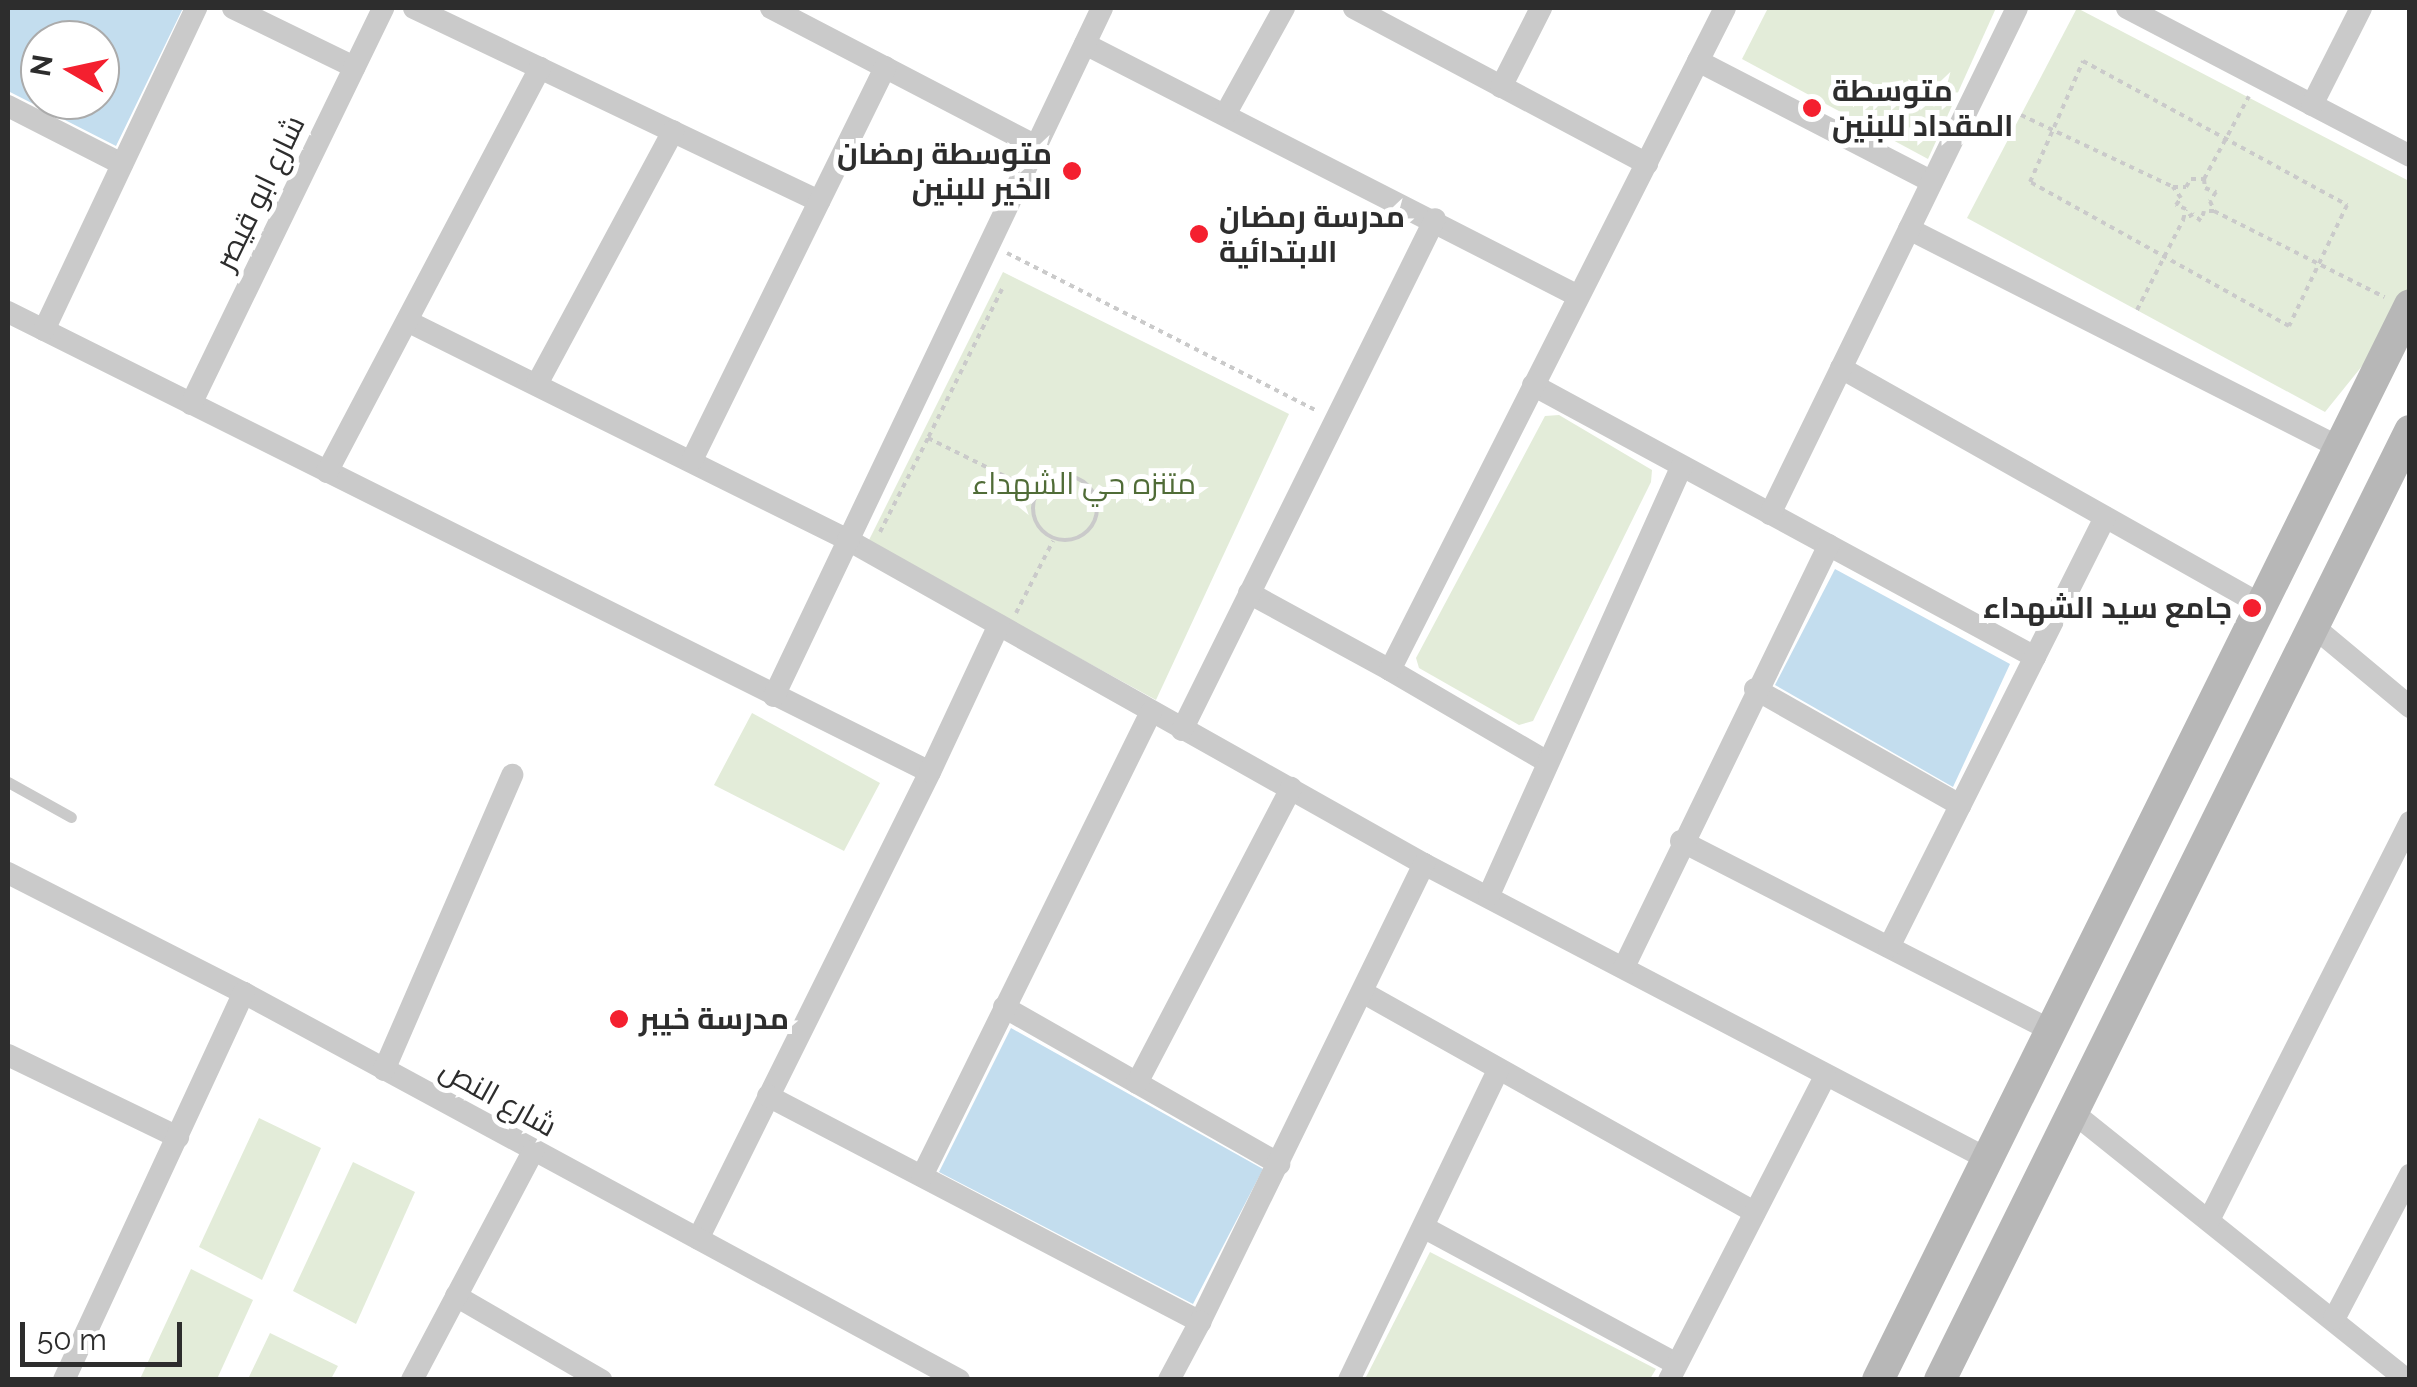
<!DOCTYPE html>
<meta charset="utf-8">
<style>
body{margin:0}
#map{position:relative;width:2417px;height:1387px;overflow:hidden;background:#fff;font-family:Raleway,Cairo,sans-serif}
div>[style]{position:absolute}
.green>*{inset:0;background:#e3ecd9}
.water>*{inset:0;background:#c3ddee}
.path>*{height:4px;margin-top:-2px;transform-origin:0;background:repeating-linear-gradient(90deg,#cacaca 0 5px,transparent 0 10px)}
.path>.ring{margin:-2px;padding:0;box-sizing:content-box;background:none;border:4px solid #cacaca;border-radius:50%}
.lane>*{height:11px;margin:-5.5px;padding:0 5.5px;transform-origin:5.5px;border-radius:5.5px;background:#cacaca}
.street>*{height:22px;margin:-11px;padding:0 11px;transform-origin:11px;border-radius:11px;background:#cacaca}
.secondary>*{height:32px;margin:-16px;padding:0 16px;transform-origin:16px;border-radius:16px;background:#b7b7b7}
.dots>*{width:28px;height:28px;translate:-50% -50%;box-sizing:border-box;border:5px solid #fff;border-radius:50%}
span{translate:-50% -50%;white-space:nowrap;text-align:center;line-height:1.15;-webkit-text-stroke:10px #fff;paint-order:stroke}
.poi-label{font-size:30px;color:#2d2d2d;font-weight:700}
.left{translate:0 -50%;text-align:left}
.right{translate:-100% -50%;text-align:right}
.street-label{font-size:30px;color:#2d2d2d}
.park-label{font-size:30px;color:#506c37}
.frame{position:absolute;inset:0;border:10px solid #2d2d2d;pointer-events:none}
.north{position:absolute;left:20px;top:20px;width:100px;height:100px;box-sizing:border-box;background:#fff;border:2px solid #ababab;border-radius:50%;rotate:279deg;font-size:28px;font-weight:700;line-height:40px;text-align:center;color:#2d2d2d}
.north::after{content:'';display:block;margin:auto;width:35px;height:45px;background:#f4202f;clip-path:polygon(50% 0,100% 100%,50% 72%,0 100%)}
.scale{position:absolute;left:20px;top:1322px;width:162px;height:45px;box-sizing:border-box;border:5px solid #2d2d2d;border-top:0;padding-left:12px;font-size:30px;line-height:35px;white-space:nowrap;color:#2d2d2d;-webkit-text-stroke:8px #fff;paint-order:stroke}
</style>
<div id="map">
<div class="green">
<div style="clip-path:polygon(1768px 8px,1996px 8px,1928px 159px,1742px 59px)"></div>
<div style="clip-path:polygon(2077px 8px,2409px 181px,2408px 309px,2325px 412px,1967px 218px)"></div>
<div style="clip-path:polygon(1003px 272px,1289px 414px,1156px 700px,868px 542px)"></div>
<div style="clip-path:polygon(1559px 415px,1652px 470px,1651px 482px,1533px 721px,1519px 725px,1419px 668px,1416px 658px,1545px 416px)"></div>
<div style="clip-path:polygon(752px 713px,880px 783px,844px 851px,714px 785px)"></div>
<div style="clip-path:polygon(259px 1118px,321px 1148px,262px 1280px,199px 1247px)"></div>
<div style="clip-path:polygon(353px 1162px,415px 1192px,356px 1324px,293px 1291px)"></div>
<div style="clip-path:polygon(1430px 1252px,1656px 1369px,1650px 1379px,1365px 1379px)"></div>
<div style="clip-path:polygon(191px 1269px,253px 1300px,217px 1379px,140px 1379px)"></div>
<div style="clip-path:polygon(270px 1333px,338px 1366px,331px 1379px,248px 1379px)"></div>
</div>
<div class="water">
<div style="clip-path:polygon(evenodd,8px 8px,183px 8px,116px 146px,8px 91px,8px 8px,40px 40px,100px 40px,100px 100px,40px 100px,40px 40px)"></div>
<div style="clip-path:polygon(1835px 569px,2010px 664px,1953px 787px,1775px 685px)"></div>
<div style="clip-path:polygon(1011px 1028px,1263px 1169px,1193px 1304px,939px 1172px)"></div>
</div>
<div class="path">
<div style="left:2083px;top:61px;width:301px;rotate:28.6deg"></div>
<div style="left:2347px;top:205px;width:134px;rotate:115.6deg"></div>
<div style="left:2289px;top:326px;width:296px;rotate:-150.9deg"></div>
<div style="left:2030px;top:182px;width:132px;rotate:-66.3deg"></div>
<div style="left:2021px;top:115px;width:168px;rotate:25.3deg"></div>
<div style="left:2191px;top:179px;width:13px"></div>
<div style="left:2204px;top:179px;width:9px;rotate:84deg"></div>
<div style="left:2205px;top:188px;width:12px;rotate:20deg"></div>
<div style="left:2216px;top:192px;width:11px;rotate:124deg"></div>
<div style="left:2210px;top:201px;width:11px;rotate:68deg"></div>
<div style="left:2214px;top:211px;width:10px;rotate:180deg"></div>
<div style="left:2204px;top:211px;width:10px;rotate:107deg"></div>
<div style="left:2201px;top:221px;width:11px;rotate:-139deg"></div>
<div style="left:2193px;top:214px;width:12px;rotate:149deg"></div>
<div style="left:2183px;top:220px;width:11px;rotate:-75deg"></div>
<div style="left:2186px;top:209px;width:11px;rotate:-158deg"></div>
<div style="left:2176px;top:205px;width:9px;rotate:-54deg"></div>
<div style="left:2181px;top:198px;width:14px;rotate:-126deg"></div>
<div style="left:2173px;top:187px;width:13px"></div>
<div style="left:2186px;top:187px;width:9px;rotate:-58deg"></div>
<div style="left:2204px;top:179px;width:94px;rotate:-61.5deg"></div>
<div style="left:2214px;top:211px;width:191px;rotate:26.8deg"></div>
<div style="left:1007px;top:253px;width:346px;rotate:27deg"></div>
<div style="left:1002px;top:289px;width:166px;rotate:116.4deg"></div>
<div style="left:928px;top:438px;width:122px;rotate:26.4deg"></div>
<div style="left:2137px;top:310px;width:101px;rotate:-62.9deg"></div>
<div class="ring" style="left:1033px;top:476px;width:60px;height:60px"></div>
<div style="left:880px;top:532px;width:106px;rotate:-62.9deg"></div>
<div style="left:1016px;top:613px;width:81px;rotate:-62.8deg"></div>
</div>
<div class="lane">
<div style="left:8px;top:782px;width:72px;rotate:29.1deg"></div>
</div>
<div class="street">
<div style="left:233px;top:8px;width:135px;rotate:26deg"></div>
<div style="left:414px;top:8px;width:449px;rotate:25.5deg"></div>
<div style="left:771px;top:8px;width:299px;rotate:27.5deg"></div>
<div style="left:1354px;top:8px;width:332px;rotate:28deg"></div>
<div style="left:2127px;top:8px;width:319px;rotate:27.6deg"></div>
<div style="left:1085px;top:44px;width:554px;rotate:27.07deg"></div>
<div style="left:1698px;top:61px;width:263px;rotate:27.3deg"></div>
<div style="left:1501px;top:87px;width:89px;rotate:-63.1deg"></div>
<div style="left:2312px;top:105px;width:109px;rotate:-63.2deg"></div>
<div style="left:8px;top:106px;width:128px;rotate:27deg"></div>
<div style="left:1226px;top:113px;width:120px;rotate:-61.1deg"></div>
<div style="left:1909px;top:229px;width:483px;rotate:26.9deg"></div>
<div style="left:8px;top:312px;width:1030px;rotate:26.52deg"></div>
<div style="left:930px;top:772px;width:521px;rotate:116.42deg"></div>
<div style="left:407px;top:321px;width:492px;rotate:26.4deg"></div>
<div style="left:848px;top:540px;width:661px;rotate:29.36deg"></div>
<div style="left:1424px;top:864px;width:634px;rotate:27.62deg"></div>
<div style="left:44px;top:330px;width:356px;rotate:-64.7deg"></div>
<div style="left:1841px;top:368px;width:482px;rotate:29.4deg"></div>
<div style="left:537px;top:384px;width:287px;rotate:-61.7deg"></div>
<div style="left:1533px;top:385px;width:571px;rotate:28.45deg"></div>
<div style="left:191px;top:404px;width:440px;rotate:-64.1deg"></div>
<div style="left:692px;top:460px;width:438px;rotate:-63.8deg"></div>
<div style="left:327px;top:472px;width:457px;rotate:-62.2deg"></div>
<div style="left:1770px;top:514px;width:563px;rotate:-63.98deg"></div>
<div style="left:1249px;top:593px;width:161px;rotate:28.6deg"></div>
<div style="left:2314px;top:627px;width:125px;rotate:39.8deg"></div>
<div style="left:1755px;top:689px;width:236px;rotate:29.5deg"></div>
<div style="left:774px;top:696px;width:762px;rotate:-64.51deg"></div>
<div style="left:1182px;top:730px;width:570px;rotate:-63.66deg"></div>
<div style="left:1544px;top:760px;width:178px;rotate:-149.7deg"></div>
<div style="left:1390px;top:670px;width:742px;rotate:-63.16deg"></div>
<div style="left:930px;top:772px;width:162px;rotate:-64.9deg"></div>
<div style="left:1681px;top:841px;width:415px;rotate:27.1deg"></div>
<div style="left:8px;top:873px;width:265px;rotate:27deg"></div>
<div style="left:244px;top:993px;width:813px;rotate:28.42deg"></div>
<div style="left:1489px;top:895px;width:470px;rotate:-65.8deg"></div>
<div style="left:1889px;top:947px;width:481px;rotate:-63.3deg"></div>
<div style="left:1624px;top:967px;width:469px;rotate:-64.1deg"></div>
<div style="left:1364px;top:993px;width:448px;rotate:29.3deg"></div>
<div style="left:1004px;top:1007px;width:317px;rotate:29.7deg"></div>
<div style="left:8px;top:1055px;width:189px;rotate:25.8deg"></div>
<div style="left:384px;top:1070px;width:322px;rotate:-66.5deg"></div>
<div style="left:1137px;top:1083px;width:333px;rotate:-62.4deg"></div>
<div style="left:768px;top:1096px;width:488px;rotate:27.6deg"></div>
<div style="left:1200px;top:1322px;width:510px;rotate:-63.94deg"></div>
<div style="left:2070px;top:1110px;width:432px;rotate:38.7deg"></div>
<div style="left:922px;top:1176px;width:517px;rotate:-63.73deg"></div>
<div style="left:2209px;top:1220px;width:446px;rotate:-63.2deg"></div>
<div style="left:1425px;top:1228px;width:286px;rotate:28.4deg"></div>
<div style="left:456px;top:1296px;width:168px;rotate:30.1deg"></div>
<div style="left:2334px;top:1319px;width:163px;rotate:-62.2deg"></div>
<div style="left:64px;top:1380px;width:427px;rotate:-65.1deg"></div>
<div style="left:412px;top:1380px;width:259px;rotate:-62.1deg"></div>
<div style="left:1169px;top:1380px;width:66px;rotate:-61.9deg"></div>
<div style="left:1349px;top:1380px;width:342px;rotate:-64.3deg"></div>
<div style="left:1669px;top:1380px;width:341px;rotate:-62.8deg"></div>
</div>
<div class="secondary">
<div style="left:1878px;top:1380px;width:1199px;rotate:-63.67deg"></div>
<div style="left:1940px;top:1380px;width:1059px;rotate:-63.65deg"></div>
</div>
<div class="dots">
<div style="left:1812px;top:108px;background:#f4202f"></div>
<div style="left:1072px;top:171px;background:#f4202f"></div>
<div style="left:1199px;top:234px;background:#f4202f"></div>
<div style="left:2252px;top:608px;background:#f4202f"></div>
<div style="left:619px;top:1019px;background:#f4202f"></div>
</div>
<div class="poi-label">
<span class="left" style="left:1832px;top:108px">متوسطة<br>المقداد للبنين</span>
<span class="right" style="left:1052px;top:171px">متوسطة رمضان<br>الخير للبنين</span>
<span class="left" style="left:1219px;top:234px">مدرسة رمضان<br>الابتدائية</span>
<span class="right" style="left:2232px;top:608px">جامع سيد الشهداء</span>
<span class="left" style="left:639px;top:1019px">مدرسة خيبر</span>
</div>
<div class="street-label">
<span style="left:260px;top:193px;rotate:-64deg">شارع ابو قيصر</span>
<span style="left:498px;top:1098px;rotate:29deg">شارع النص</span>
</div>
<div class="park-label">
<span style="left:1084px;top:484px">متنزه حي الشهداء</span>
</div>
<div class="frame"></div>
<div class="north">N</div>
<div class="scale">50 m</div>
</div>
